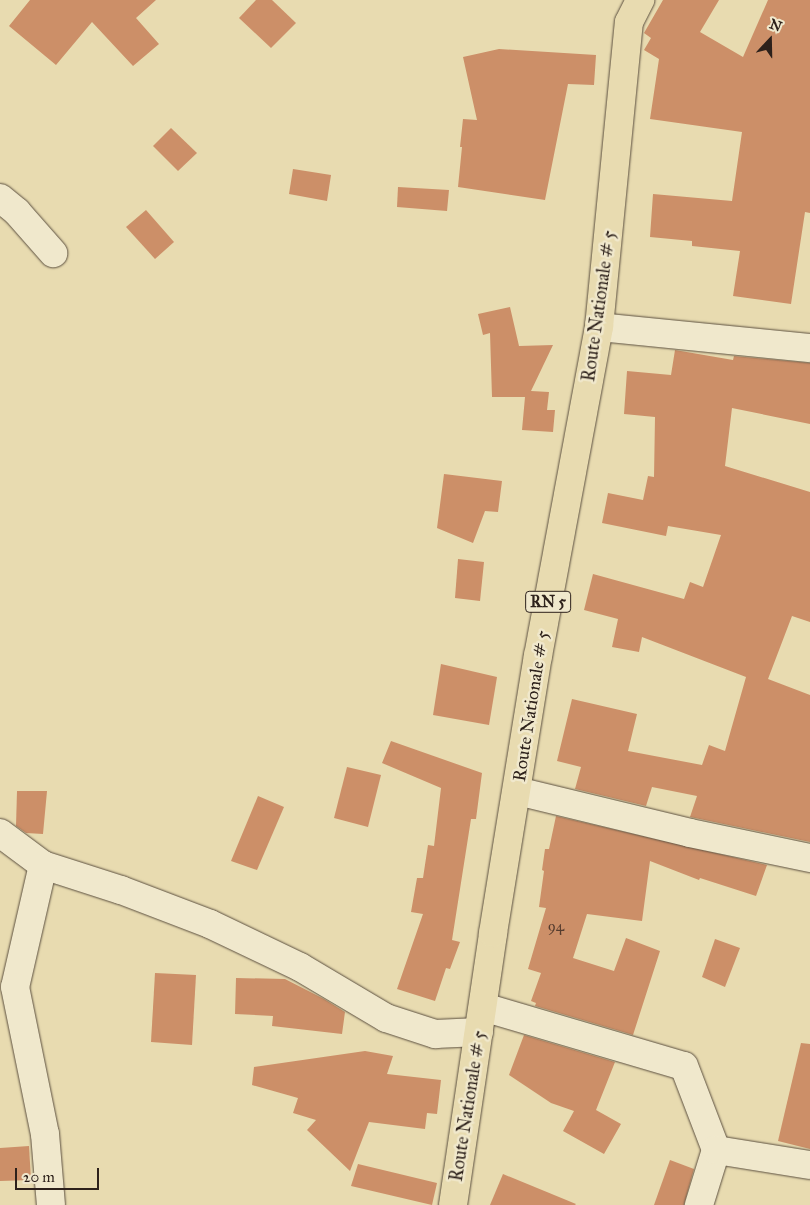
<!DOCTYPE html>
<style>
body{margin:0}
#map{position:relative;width:810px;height:1205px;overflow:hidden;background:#e8dbb0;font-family:"IM FELL Great Primer",serif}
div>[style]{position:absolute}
.building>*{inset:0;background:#cc8f68}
.roads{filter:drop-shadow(0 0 1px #5c5040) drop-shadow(0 0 1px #5c5040)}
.minor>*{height:28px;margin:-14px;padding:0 14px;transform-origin:14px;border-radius:14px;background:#f0e8cc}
.primary>*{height:28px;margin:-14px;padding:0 14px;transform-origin:14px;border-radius:14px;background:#e8dbb0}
span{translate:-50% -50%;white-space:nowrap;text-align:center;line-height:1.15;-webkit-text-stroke:5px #f0e8cc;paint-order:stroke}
.number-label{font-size:15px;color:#553c2e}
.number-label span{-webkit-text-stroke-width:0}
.shield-label span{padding:1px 4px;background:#f0e8cc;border:1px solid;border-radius:4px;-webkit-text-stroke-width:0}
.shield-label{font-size:16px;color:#2d211b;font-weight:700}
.street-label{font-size:18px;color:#2d211b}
.north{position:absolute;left:745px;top:15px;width:50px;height:50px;-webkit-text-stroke:4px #f0e8cc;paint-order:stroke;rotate:21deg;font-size:14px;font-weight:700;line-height:20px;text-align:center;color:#2d211b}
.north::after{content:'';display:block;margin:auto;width:18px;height:22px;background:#2d211b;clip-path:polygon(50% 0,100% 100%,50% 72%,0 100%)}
.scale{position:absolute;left:15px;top:1168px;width:84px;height:22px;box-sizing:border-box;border:2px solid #2d211b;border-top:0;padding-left:6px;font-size:15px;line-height:18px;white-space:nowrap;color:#2d211b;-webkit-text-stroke:4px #f0e8cc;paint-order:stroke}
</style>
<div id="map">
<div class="building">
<div style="clip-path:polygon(30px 0,156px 0,136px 18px,159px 44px,133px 66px,92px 22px,56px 65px,9px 26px)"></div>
<div style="clip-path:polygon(256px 0,272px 0,296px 23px,271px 48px,239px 18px)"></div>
<div style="clip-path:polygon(663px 0,719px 0,700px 32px,743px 57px,768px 0,810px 0,810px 213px,805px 212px,791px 304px,733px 296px,740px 251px,692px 246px,692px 241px,650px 237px,653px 194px,732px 201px,742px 132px,650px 119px,659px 59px,644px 50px,651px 38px,644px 33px)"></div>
<div style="clip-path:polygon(499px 49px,596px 55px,594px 85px,568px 84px,545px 200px,458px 187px,462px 147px,460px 147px,463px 119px,477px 120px,463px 57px)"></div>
<div style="clip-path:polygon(171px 128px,197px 153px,178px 171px,153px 146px)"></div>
<div style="clip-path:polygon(293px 169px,331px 175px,327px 201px,289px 194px)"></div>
<div style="clip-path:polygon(398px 187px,449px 190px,447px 211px,397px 207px)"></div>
<div style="clip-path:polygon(146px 210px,174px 242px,155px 259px,126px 227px)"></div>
<div style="clip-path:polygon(510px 307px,519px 346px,553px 345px,531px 391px,549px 392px,547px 410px,555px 410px,553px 432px,522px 430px,525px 397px,492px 397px,490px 333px,483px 335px,478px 314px)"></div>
<div style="clip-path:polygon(675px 350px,733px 360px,734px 356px,810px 363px,810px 424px,732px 408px,725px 466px,810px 492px,810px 622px,792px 616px,768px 679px,810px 695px,810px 842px,690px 817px,697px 796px,652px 787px,646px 806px,575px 789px,581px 767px,557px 761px,572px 699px,637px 714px,628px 751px,702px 765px,709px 745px,725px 751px,746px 677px,642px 637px,639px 652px,612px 647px,618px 619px,584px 610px,593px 574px,684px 599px,690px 582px,703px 587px,721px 535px,668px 526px,666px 536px,602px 523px,608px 493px,643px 500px,648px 476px,654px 477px,655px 417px,624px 414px,627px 371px,671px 375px)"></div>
<div style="clip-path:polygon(444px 474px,502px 481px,498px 512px,485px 511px,473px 543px,437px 528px)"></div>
<div style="clip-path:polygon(458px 559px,484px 562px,480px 601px,455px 598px)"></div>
<div style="clip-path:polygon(441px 664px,497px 677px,489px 725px,433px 715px)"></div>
<div style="clip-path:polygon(391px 741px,482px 773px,476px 819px,471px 819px,452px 940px,460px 942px,450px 969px,446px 968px,435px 1001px,397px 989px,423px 914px,411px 912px,417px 878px,423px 878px,428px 845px,434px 846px,441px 788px,382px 763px)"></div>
<div style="clip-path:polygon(347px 767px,381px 775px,368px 827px,334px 818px)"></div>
<div style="clip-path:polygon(17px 791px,47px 791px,43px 834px,26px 833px,16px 826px)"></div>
<div style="clip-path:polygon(258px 796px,284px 807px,257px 870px,231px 861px)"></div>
<div style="clip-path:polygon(556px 816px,767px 865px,756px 896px,700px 878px,699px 880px,650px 861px,642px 921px,587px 914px,573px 958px,614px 971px,626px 938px,660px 951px,633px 1035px,535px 1006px,536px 1003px,531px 1001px,541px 973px,528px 969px,546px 908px,539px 907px,544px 871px,542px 870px,545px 849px,549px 849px)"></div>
<div style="clip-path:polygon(715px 939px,740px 948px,725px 987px,702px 977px)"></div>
<div style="clip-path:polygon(155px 973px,196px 975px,192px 1045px,151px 1042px)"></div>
<div style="clip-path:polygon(236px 978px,285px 979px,324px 999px,345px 1012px,342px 1034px,272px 1026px,273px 1016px,235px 1014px)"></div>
<div style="clip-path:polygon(524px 1035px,615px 1062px,596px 1110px,621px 1124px,604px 1154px,563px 1131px,574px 1111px,551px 1103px,509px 1075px)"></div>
<div style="clip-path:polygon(801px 1043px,810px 1044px,810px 1149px,778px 1141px)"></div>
<div style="clip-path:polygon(365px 1051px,393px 1056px,387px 1074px,441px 1080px,437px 1114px,427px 1113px,425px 1129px,369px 1122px,350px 1171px,307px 1130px,316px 1120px,293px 1113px,298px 1098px,252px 1085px,254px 1067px)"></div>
<div style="clip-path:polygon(29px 1146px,31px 1180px,0 1181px,0 1148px)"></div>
<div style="clip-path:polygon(670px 1160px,694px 1169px,684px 1205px,654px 1205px)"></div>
<div style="clip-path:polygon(358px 1164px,437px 1183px,432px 1205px,351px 1186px)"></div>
<div style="clip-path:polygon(503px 1174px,576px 1204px,575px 1205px,490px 1205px)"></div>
</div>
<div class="roads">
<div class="minor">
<div style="left:0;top:198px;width:22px;rotate:39deg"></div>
<div style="left:17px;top:212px;width:55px;rotate:48.7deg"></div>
<div style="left:599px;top:327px;width:212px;rotate:5.7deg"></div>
<div style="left:517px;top:791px;width:178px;rotate:13.6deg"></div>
<div style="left:690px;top:833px;width:123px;rotate:11.8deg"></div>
<div style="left:0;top:833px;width:54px;rotate:36.7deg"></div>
<div style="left:43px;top:865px;width:82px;rotate:17.8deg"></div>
<div style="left:121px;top:890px;width:95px;rotate:20.9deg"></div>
<div style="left:210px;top:924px;width:100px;rotate:25.5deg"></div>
<div style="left:300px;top:967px;width:100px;rotate:30.7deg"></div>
<div style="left:386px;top:1018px;width:52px;rotate:18.1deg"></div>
<div style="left:435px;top:1034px;width:44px;rotate:-2.6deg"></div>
<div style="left:43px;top:865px;width:125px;rotate:102.9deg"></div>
<div style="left:15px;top:987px;width:150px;rotate:78.5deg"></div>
<div style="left:45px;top:1134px;width:71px;rotate:85.2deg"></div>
<div style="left:483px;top:1007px;width:209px;rotate:16.4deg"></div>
<div style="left:684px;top:1066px;width:90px;rotate:69.1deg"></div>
<div style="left:716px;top:1150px;width:58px;rotate:107.2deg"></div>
<div style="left:716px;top:1150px;width:95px;rotate:9.1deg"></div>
</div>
<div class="primary">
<div style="left:453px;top:1205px;width:275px;rotate:-81.6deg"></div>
<div style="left:493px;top:933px;width:281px;rotate:-80.8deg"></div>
<div style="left:538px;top:656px;width:335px;rotate:-79.5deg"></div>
<div style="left:599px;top:327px;width:306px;rotate:-84.4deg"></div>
<div style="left:629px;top:22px;width:25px;rotate:-63deg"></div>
</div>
</div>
<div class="number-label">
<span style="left:556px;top:927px">94</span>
</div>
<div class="shield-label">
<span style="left:548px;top:602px">RN 5</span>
</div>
<div class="street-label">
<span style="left:599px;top:306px;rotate:-82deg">Route Nationale # 5</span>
<span style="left:531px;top:706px;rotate:-81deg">Route Nationale # 5</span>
<span style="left:468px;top:1106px;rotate:-81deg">Route Nationale # 5</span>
</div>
<div class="north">N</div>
<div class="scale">20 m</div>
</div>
